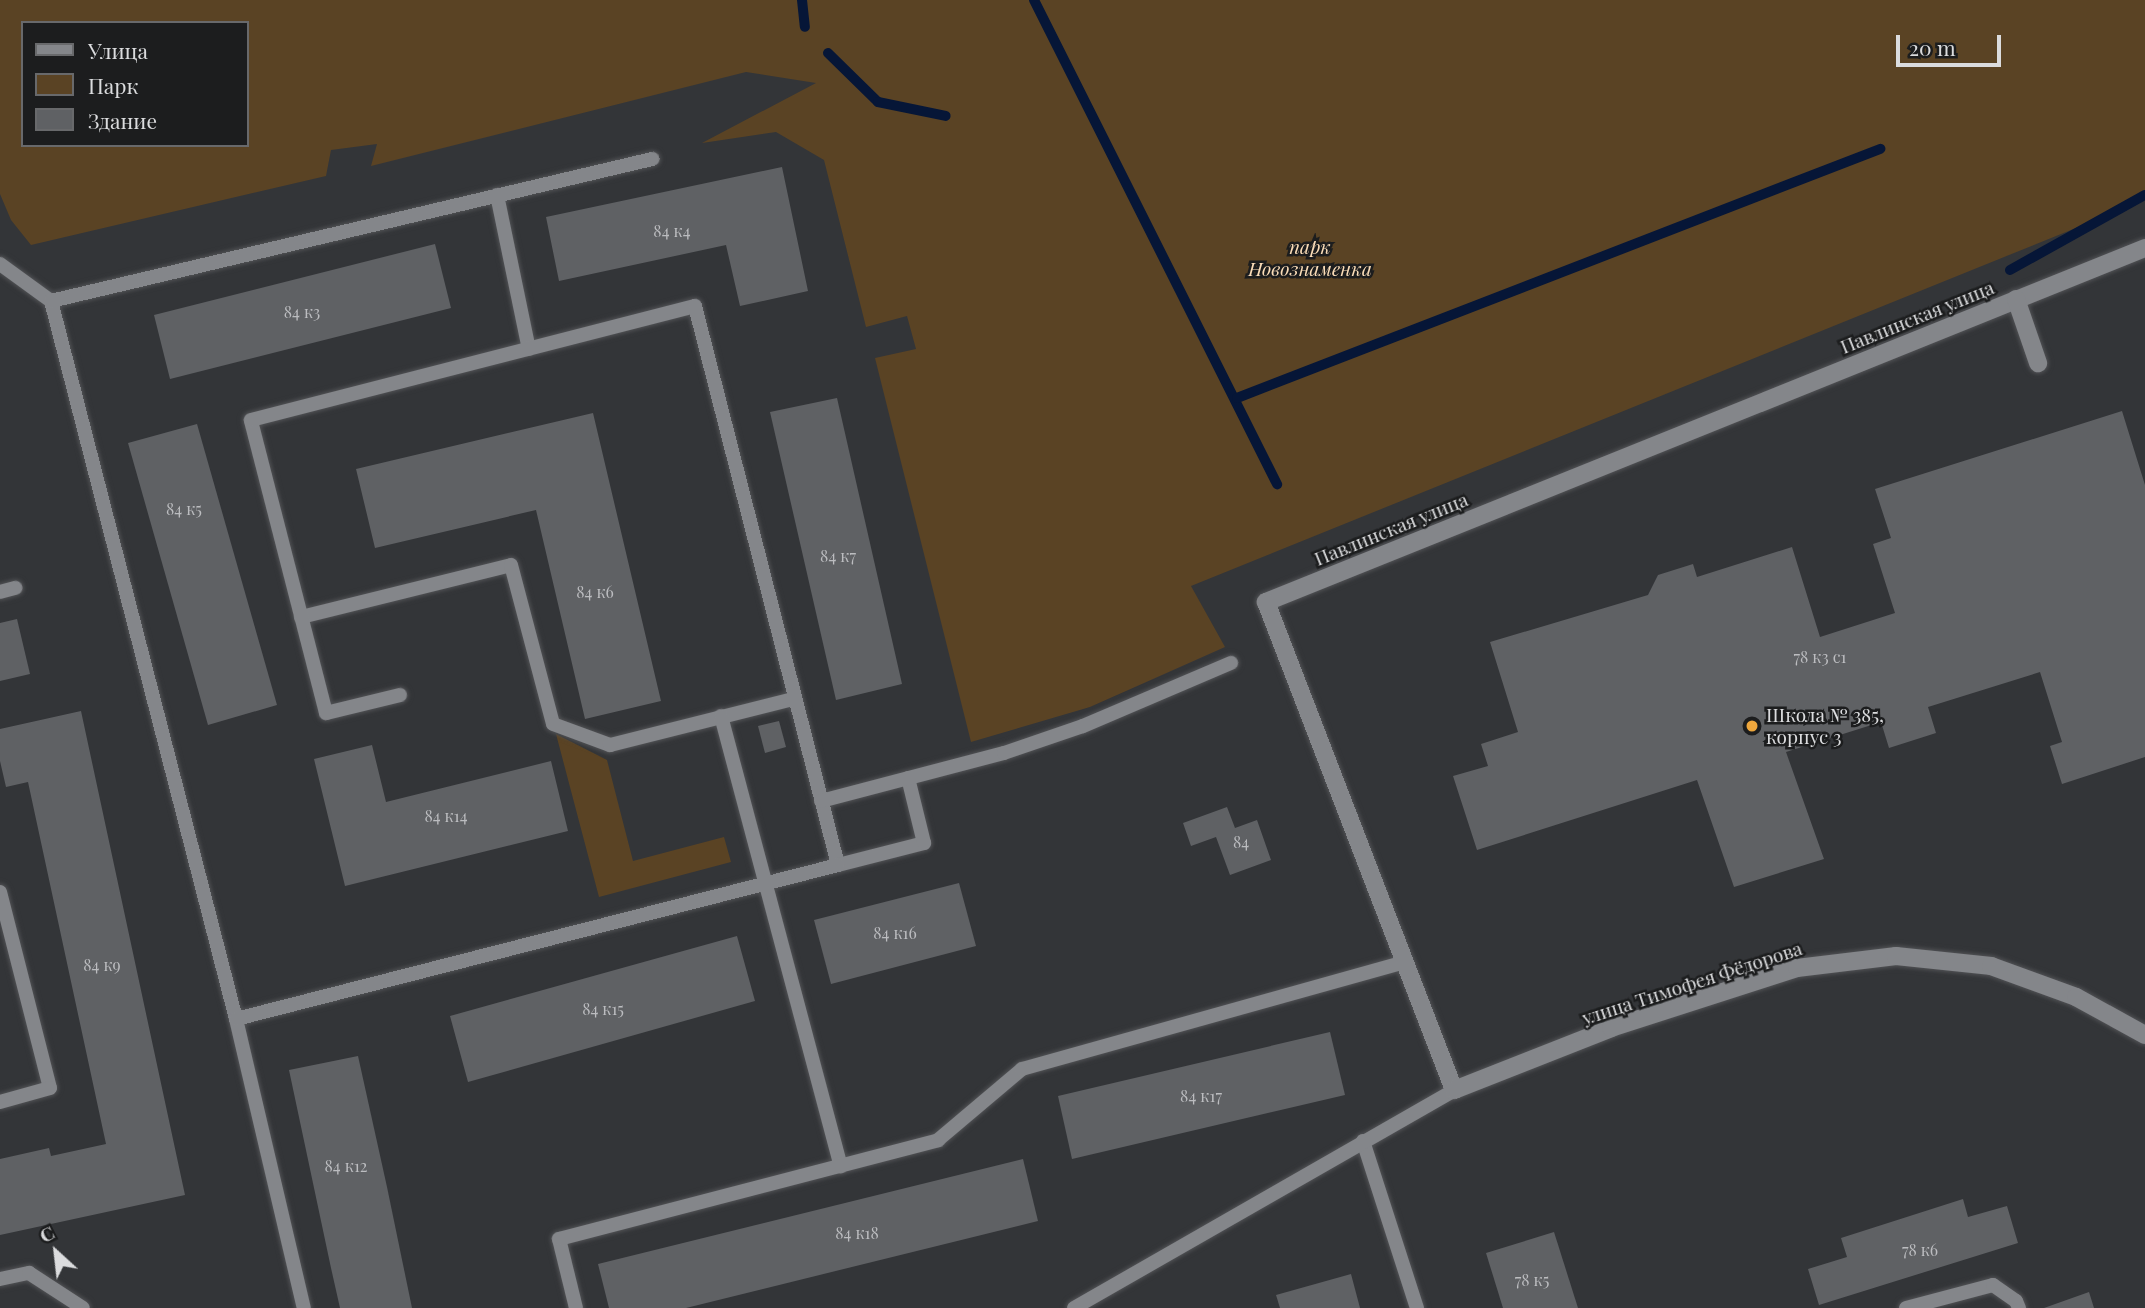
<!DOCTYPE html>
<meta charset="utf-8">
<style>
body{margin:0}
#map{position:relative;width:2145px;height:1308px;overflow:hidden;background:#333538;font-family:"Playfair Display",serif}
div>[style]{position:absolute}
.green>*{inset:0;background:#5a4324}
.stream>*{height:10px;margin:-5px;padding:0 5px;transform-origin:5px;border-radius:5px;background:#061637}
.building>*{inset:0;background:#5f6164}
.roads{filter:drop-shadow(0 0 2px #515255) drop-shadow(0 0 2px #515255)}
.lane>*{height:14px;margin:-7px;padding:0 7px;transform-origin:7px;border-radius:7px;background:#84868a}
.street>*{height:18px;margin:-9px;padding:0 9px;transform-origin:9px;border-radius:9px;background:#84868a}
.dots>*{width:19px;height:19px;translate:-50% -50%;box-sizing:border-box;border:4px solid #1c1d1e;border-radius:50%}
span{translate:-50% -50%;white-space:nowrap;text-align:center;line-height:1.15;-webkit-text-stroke:5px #1c1d1e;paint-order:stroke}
.number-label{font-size:16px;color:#bcbdc0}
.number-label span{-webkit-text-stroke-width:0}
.park-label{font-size:19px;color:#fbddb8;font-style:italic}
.street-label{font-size:19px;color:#dbdcde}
.poi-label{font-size:19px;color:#dbdcde}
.left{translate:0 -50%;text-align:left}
.legend{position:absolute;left:21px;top:21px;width:228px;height:126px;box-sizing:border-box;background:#1c1d1e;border:2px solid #68696b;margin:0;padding:9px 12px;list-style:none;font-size:21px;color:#dbdcde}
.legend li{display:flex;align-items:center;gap:14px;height:35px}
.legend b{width:35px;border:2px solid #68696b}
.north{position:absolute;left:21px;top:1217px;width:70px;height:70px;-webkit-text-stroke:5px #1c1d1e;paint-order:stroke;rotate:333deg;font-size:19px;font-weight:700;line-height:28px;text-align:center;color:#dbdcde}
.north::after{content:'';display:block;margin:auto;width:24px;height:32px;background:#dbdcde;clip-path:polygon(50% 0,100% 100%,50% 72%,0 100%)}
.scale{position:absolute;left:1896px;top:35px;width:105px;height:32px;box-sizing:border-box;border:4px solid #dbdcde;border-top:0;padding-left:9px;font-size:21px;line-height:24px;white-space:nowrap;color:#dbdcde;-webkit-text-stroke:5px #1c1d1e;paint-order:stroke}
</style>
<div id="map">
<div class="green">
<div style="clip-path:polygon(evenodd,0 0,2145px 0,2145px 200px,1191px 586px,1225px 647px,1090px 707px,971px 742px,875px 358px,916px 349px,907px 316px,866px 327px,824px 160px,776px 132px,702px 143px,816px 83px,746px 72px,371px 166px,377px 144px,331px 150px,326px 176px,31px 245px,11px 220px,0 194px,0 0,23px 23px,247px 23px,247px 145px,23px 145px,23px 23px)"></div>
<div style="clip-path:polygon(556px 734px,607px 760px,633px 861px,724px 837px,731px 862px,599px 897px)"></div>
</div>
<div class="stream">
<div style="left:802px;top:0;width:27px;rotate:84deg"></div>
<div style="left:1034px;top:0;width:542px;rotate:63.34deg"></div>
<div style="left:828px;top:53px;width:70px;rotate:44.4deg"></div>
<div style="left:878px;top:102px;width:69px;rotate:11.6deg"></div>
<div style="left:2010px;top:270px;width:154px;rotate:-29.1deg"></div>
<div style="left:1237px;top:398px;width:690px;rotate:-21.17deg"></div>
</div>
<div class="building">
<div style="clip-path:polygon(782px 167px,808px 291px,740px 306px,726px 245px,559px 281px,546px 217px)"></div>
<div style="clip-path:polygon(435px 244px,451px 308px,170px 379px,154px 315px)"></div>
<div style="clip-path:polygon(837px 398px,902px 684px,836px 700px,770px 412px)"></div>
<div style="clip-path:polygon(2122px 411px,2145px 485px,2145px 757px,2062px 784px,2050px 746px,2062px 742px,2040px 672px,1928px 707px,1936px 733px,1889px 748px,1881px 722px,1786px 752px,1824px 859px,1734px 887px,1697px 780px,1477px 850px,1453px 776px,1488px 766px,1481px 744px,1518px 732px,1490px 642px,1648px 595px,1658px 575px,1693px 564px,1697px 577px,1792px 547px,1820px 637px,1895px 613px,1873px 544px,1891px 538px,1875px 489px)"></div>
<div style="clip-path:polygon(593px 413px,661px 701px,585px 719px,536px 510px,375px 548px,356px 469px)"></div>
<div style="clip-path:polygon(197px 424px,277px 705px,208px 725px,128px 443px)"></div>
<div style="clip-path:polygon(17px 619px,30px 674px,0 681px,0 623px)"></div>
<div style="clip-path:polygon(81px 711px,185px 1195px,0 1235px,0 1159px,49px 1148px,51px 1156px,106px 1144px,28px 782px,6px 787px,0 761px,0 729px)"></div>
<div style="clip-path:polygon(779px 721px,786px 747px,765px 753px,758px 726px)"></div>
<div style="clip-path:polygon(372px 745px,386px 802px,551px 761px,568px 831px,345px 886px,314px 759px)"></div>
<div style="clip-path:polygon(1227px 807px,1235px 828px,1257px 820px,1271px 860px,1230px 875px,1216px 837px,1191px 846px,1183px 823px)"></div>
<div style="clip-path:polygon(959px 883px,976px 946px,831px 984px,814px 920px)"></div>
<div style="clip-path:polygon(737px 936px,755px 1001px,468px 1082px,450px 1016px)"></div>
<div style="clip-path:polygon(1330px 1032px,1345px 1095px,1072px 1159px,1058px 1096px)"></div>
<div style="clip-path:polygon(358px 1056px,387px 1187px,412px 1308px,340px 1308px,331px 1268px,289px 1070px)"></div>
<div style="clip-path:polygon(1023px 1159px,1038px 1221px,686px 1308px,609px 1308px,598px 1264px)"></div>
<div style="clip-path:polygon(1963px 1199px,1968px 1217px,2007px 1206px,2018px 1243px,1819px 1305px,1808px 1269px,1847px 1257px,1841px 1238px)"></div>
<div style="clip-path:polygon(1554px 1232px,1578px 1308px,1503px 1308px,1486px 1253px)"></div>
<div style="clip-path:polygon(1351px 1274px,1360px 1308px,1280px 1308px,1276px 1295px)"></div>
<div style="clip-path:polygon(2089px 1292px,2094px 1308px,2044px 1308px)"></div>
</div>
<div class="roads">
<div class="lane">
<div style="left:497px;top:195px;width:157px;rotate:78.3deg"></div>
<div style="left:0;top:264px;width:63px;rotate:36deg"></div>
<div style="left:51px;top:301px;width:741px;rotate:75.55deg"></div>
<div style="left:236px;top:1019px;width:297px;rotate:76.8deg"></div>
<div style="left:51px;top:301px;width:618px;rotate:-13.29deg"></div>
<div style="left:0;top:592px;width:16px;rotate:-15deg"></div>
<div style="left:301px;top:617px;width:216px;rotate:-13.9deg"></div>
<div style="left:511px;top:565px;width:164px;rotate:75.2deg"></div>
<div style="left:553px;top:724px;width:61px;rotate:20.2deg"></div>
<div style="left:610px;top:745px;width:189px;rotate:-14.1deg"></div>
<div style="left:400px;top:695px;width:76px;rotate:166.3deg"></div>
<div style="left:326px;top:713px;width:302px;rotate:-104.4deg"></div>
<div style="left:251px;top:420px;width:458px;rotate:-14.4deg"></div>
<div style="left:695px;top:306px;width:577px;rotate:75.65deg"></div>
<div style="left:838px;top:865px;width:89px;rotate:-14.3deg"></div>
<div style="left:924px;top:843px;width:67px;rotate:-103.8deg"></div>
<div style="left:721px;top:716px;width:466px;rotate:75.1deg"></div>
<div style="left:821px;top:801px;width:189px;rotate:-14.7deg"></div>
<div style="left:1004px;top:753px;width:83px;rotate:-18.9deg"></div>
<div style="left:1083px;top:726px;width:161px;rotate:-23.1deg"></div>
<div style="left:0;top:892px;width:202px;rotate:75.7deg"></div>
<div style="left:50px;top:1088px;width:52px;rotate:164.4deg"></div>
<div style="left:236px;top:1019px;width:621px;rotate:-14.35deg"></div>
<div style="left:1363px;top:1141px;width:176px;rotate:72.1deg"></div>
<div style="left:0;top:1279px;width:30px;rotate:-12deg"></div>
<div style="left:29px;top:1273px;width:64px;rotate:32.9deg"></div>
<div style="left:576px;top:1308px;width:71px;rotate:-103.8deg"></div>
<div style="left:559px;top:1239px;width:392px;rotate:-14.6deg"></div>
<div style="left:938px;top:1140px;width:110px;rotate:-40.2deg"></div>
<div style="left:1022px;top:1069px;width:398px;rotate:-15.6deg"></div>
<div style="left:1074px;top:1308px;width:438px;rotate:-29.8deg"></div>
<div style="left:1906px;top:1308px;width:90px;rotate:-14.8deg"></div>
<div style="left:1993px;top:1285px;width:28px;rotate:35deg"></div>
<div style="left:2016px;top:1301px;width:8px;rotate:67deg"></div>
</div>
<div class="street">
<div style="left:2145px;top:248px;width:948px;rotate:158.06deg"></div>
<div style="left:1266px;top:602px;width:523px;rotate:68.93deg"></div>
<div style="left:1454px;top:1090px;width:169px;rotate:-21.5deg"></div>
<div style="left:1611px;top:1028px;width:195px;rotate:-17.9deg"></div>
<div style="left:1797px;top:968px;width:100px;rotate:-6.9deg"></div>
<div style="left:1896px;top:956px;width:96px;rotate:6deg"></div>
<div style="left:1991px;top:966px;width:90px;rotate:20deg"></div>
<div style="left:2076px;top:997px;width:79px;rotate:28.8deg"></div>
<div style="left:2016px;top:299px;width:68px;rotate:71deg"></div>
</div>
</div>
<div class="dots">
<div style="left:1752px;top:726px;background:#eea73d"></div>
</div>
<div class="number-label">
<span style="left:672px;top:231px">84 к4</span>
<span style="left:302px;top:312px">84 к3</span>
<span style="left:184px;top:509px">84 к5</span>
<span style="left:838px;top:556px">84 к7</span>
<span style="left:595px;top:592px">84 к6</span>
<span style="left:1820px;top:657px">78 к3 с1</span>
<span style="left:446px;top:816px">84 к14</span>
<span style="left:1241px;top:842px">84</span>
<span style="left:895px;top:933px">84 к16</span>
<span style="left:102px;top:965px">84 к9</span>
<span style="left:603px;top:1009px">84 к15</span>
<span style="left:1201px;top:1096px">84 к17</span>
<span style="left:346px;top:1166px">84 к12</span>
<span style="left:857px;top:1233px">84 к18</span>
<span style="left:1920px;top:1250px">78 к6</span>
<span style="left:1532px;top:1280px">78 к5</span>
</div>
<div class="park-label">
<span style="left:1310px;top:258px">парк<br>Новознаменка</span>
</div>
<div class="street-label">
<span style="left:1917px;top:317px;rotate:-22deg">Павлинская улица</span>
<span style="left:1391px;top:529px;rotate:-22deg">Павлинская улица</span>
<span style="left:1692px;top:983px;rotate:-18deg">улица Тимофея Фёдорова</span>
</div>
<div class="poi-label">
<span class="left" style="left:1766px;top:726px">Школа № 385,<br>корпус 3</span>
</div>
<ul class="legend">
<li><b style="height:9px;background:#84868a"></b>Улица</li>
<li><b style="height:19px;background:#5a4324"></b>Парк</li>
<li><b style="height:19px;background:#5f6164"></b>Здание</li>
</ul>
<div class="north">С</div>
<div class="scale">20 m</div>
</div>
